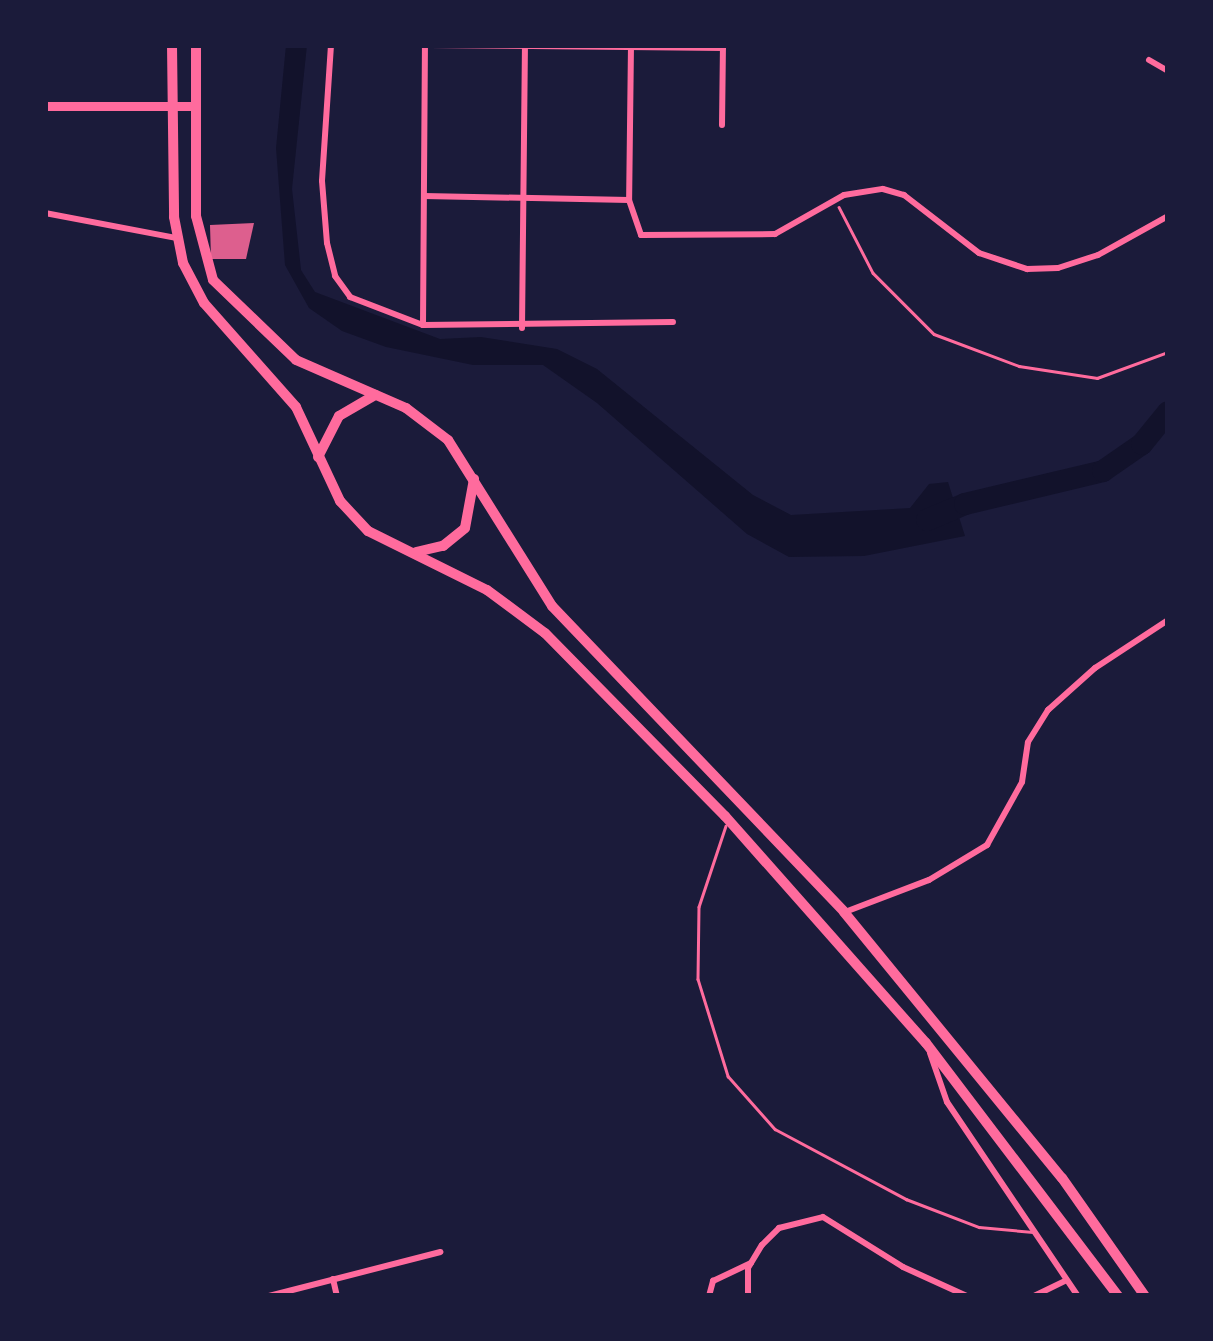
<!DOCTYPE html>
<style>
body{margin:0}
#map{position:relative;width:1213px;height:1341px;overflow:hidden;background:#1b1b3a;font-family:"Nunito Sans",sans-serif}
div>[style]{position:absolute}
.water>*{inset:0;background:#12122b}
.river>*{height:22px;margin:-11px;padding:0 11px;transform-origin:11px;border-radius:11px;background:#12122b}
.building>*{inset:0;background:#dd5f8e}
.path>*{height:2.5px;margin:-1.25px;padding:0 1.25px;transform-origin:1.25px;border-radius:1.25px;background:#ff6b9d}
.service>*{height:2.5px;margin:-1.25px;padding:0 1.25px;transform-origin:1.25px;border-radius:1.25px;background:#ff6b9d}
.minor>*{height:6px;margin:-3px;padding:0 3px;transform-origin:3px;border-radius:3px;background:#ff6b9d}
.secondary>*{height:9px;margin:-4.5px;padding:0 4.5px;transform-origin:4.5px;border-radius:4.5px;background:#ff6b9d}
.trunk>*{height:10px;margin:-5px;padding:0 5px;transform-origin:5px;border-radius:5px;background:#ff6b9d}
span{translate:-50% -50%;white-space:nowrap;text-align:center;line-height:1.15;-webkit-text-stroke:10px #1b1b3a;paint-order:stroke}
.frame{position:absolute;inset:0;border:48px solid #1b1b3a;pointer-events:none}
</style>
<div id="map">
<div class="water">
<div style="clip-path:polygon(286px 45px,307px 45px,292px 189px,301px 270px,315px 292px,440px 339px,481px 337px,557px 349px,597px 369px,753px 495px,791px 515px,910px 508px,929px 484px,948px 482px,965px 536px,864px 556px,789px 557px,747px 534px,597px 403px,543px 365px,473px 365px,386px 347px,342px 331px,309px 308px,285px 265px,276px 148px)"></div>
</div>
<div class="river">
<div style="left:927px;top:520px;width:41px;rotate:-22.8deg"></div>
<div style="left:965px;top:504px;width:142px;rotate:-13.4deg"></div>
<div style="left:1103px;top:471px;width:47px;rotate:-34.7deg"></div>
<div style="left:1142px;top:444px;width:41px;rotate:-50.9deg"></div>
</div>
<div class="building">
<div style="clip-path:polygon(254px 223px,246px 259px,211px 259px,210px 225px)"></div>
</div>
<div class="path">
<div style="left:839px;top:207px;width:74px;rotate:62.7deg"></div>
<div style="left:873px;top:273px;width:86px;rotate:45deg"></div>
<div style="left:934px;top:334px;width:91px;rotate:20.6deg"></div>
<div style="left:1019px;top:366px;width:79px;rotate:8.7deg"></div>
<div style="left:1097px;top:378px;width:76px;rotate:-20.1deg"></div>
</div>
<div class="service">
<div style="left:726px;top:826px;width:85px;rotate:108.4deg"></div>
<div style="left:699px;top:907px;width:72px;rotate:90.8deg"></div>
<div style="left:698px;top:979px;width:102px;rotate:72.8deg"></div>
<div style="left:728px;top:1076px;width:71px;rotate:48.4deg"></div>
<div style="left:775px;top:1129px;width:149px;rotate:28.1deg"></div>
<div style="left:906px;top:1199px;width:78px;rotate:21deg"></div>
<div style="left:979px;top:1227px;width:54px;rotate:5.3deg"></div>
</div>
<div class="minor">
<div style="left:331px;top:45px;width:136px;rotate:93.8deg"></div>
<div style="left:322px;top:181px;width:62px;rotate:85.4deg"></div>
<div style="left:327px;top:243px;width:34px;rotate:76deg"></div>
<div style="left:335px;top:276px;width:26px;rotate:54deg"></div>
<div style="left:350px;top:297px;width:78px;rotate:21deg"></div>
<div style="left:423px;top:325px;width:250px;rotate:-0.7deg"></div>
<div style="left:431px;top:45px;width:292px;rotate:0.6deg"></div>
<div style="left:631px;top:45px;width:155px;rotate:90.7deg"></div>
<div style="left:629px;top:200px;width:37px;rotate:71deg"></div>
<div style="left:641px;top:235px;width:134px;rotate:-0.4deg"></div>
<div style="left:775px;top:234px;width:79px;rotate:-29.5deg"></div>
<div style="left:844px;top:195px;width:39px;rotate:-9deg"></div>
<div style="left:883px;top:189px;width:22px;rotate:16deg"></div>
<div style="left:904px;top:195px;width:95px;rotate:37.7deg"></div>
<div style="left:979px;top:253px;width:51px;rotate:18.4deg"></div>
<div style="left:1027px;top:269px;width:31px;rotate:-2deg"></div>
<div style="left:1058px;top:268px;width:42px;rotate:-18deg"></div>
<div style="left:1098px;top:255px;width:80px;rotate:-29.1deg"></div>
<div style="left:1149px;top:60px;width:22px;rotate:30deg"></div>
<div style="left:722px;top:125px;width:79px;rotate:-89.3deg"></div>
<div style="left:424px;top:196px;width:205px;rotate:1.1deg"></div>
<div style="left:45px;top:213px;width:133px;rotate:10.8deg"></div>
<div style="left:423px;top:325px;width:280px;rotate:-89.6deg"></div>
<div style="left:522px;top:328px;width:282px;rotate:-89.4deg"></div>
<div style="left:845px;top:912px;width:90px;rotate:-20.9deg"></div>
<div style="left:929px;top:880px;width:68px;rotate:-31.1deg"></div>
<div style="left:987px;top:845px;width:72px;rotate:-60.9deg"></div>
<div style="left:1022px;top:782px;width:40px;rotate:-81.5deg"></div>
<div style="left:1028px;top:742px;width:38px;rotate:-58deg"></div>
<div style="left:1048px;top:710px;width:63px;rotate:-41.8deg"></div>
<div style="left:1095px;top:668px;width:87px;rotate:-33.3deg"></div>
<div style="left:930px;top:1053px;width:52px;rotate:70.9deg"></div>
<div style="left:947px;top:1102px;width:234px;rotate:56deg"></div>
<div style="left:333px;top:1279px;width:17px;rotate:77deg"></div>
<div style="left:269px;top:1296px;width:177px;rotate:-14.4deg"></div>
<div style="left:709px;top:1296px;width:16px;rotate:-75deg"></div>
<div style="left:713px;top:1281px;width:42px;rotate:-25.3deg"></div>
<div style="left:748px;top:1296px;width:28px;rotate:-90deg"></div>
<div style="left:748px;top:1268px;width:27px;rotate:-59deg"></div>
<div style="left:762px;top:1245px;width:24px;rotate:-45deg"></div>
<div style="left:779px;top:1228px;width:45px;rotate:-14deg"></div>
<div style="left:823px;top:1217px;width:94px;rotate:32deg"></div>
<div style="left:903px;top:1267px;width:70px;rotate:24.4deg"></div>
<div style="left:1034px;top:1296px;width:34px;rotate:-26deg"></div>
</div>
<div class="secondary">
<div style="left:45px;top:106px;width:151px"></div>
</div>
<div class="trunk">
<div style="left:172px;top:45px;width:172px;rotate:89.3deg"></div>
<div style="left:174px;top:217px;width:47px;rotate:78.9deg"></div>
<div style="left:183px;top:263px;width:45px;rotate:62.3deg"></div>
<div style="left:204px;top:303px;width:139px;rotate:48.5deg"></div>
<div style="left:296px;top:407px;width:104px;rotate:64.9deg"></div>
<div style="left:340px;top:501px;width:41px;rotate:47deg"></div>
<div style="left:368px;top:531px;width:133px;rotate:26.4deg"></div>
<div style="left:487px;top:590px;width:72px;rotate:36.6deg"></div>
<div style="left:545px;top:633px;width:257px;rotate:45.5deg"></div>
<div style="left:725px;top:816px;width:303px;rotate:48.5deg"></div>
<div style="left:926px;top:1043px;width:318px;rotate:52.8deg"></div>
<div style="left:196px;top:45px;width:171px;rotate:90deg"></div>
<div style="left:196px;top:216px;width:66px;rotate:75.1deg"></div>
<div style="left:213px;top:280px;width:115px;rotate:43.9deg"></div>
<div style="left:296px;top:360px;width:120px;rotate:23.6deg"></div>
<div style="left:406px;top:408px;width:53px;rotate:37.3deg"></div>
<div style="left:448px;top:440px;width:196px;rotate:57.9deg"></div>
<div style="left:552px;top:606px;width:423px;rotate:46.3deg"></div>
<div style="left:844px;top:912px;width:344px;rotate:50.7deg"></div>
<div style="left:1062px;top:1178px;width:144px;rotate:54.9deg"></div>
<div style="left:318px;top:457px;width:46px;rotate:-62.9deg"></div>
<div style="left:339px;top:416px;width:42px;rotate:-30.3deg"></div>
<div style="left:416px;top:552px;width:28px;rotate:-13deg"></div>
<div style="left:443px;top:546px;width:28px;rotate:-39deg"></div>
<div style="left:465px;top:528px;width:50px;rotate:-79.6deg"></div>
</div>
<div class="frame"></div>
</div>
